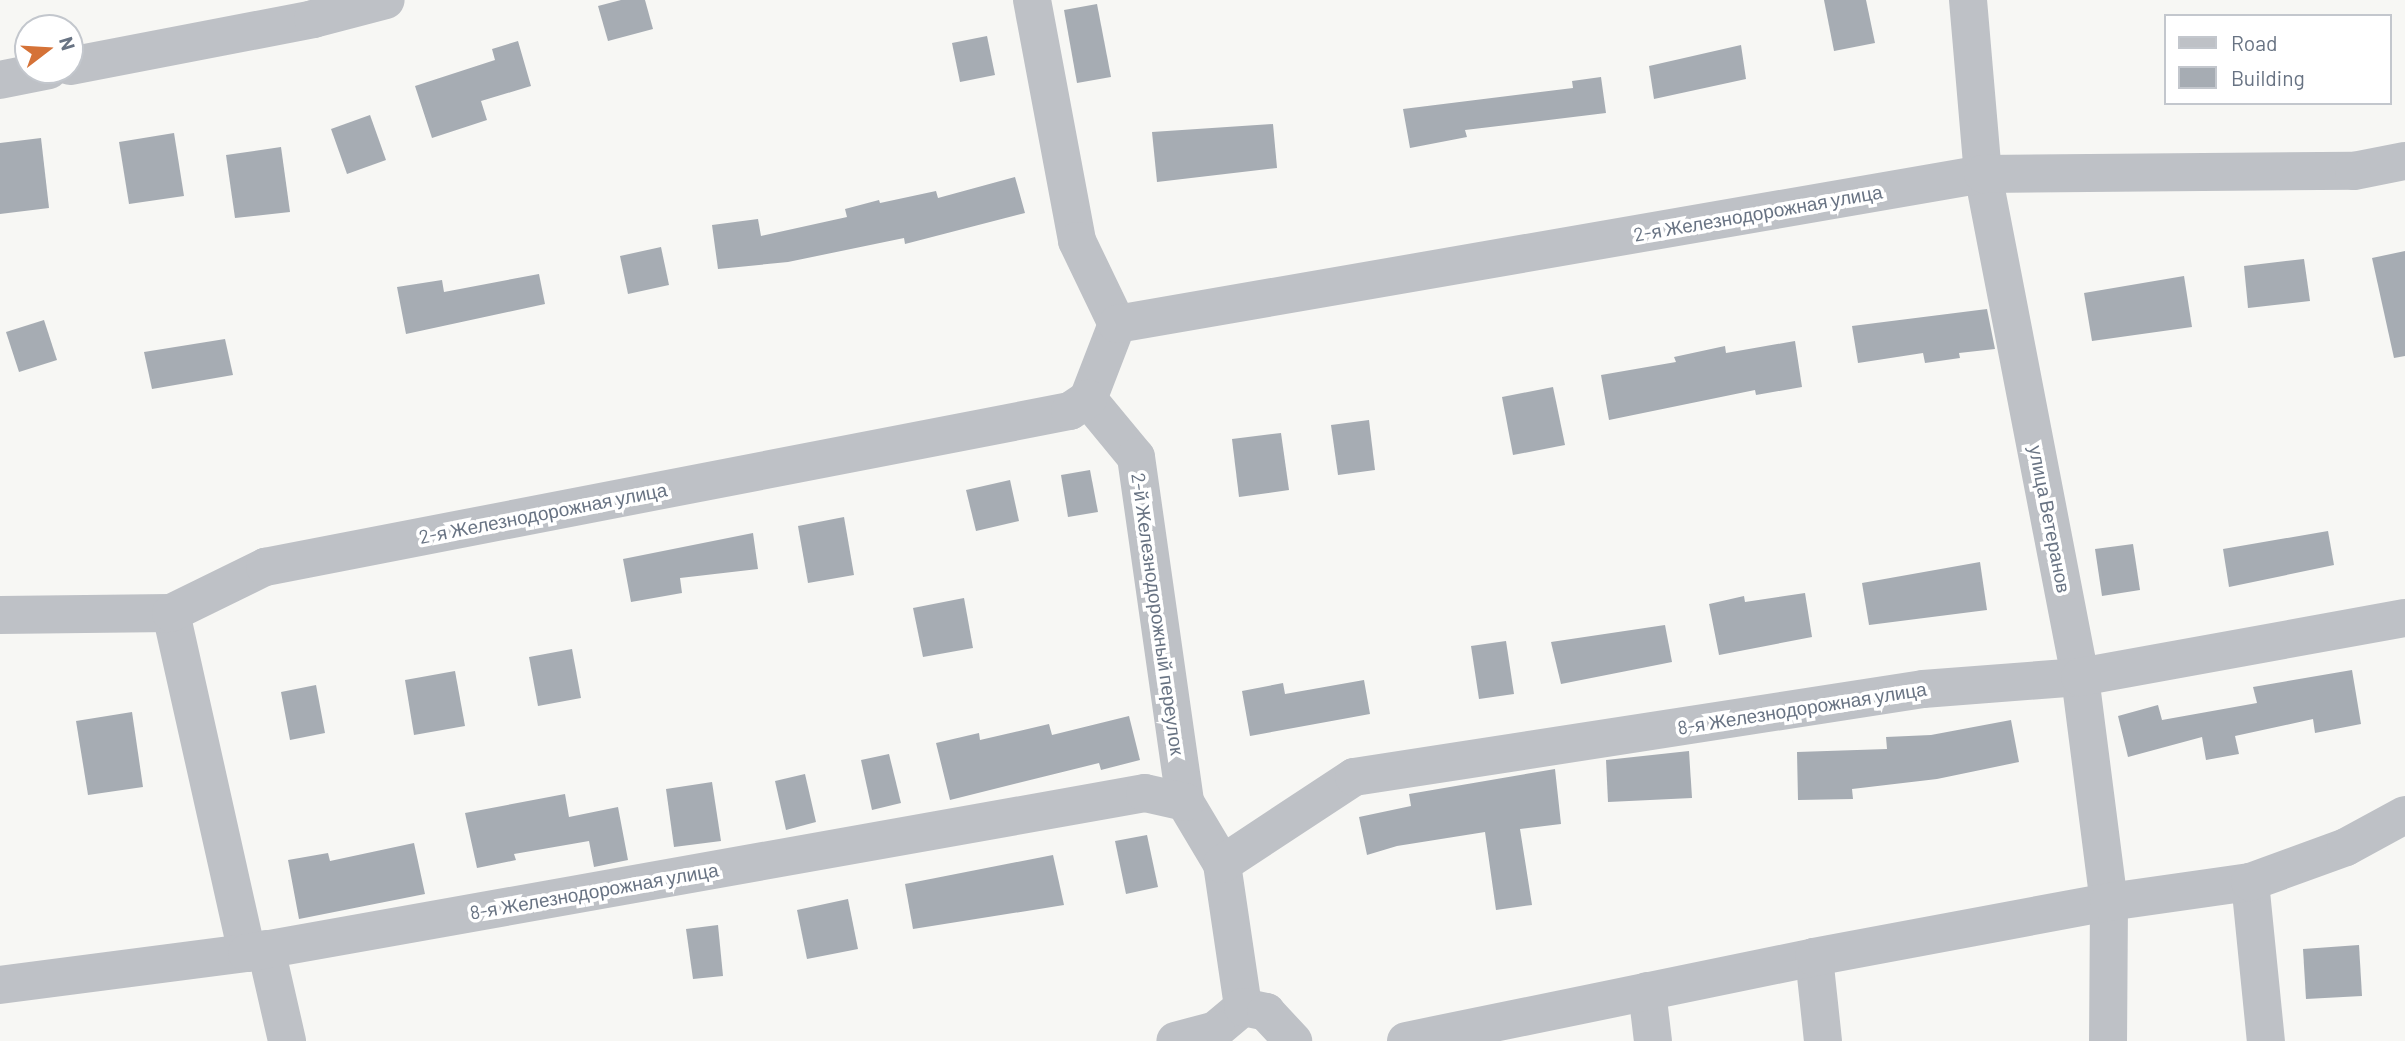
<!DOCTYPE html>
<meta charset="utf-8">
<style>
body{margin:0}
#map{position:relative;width:2405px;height:1041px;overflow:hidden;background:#f7f7f4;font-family:Barlow,sans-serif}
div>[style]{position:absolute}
.building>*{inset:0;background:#a6acb3}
.minor>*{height:38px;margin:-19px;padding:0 19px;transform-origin:19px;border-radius:19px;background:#bec1c6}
span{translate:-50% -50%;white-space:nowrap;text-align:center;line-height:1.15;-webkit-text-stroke:7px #fff;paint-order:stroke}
.street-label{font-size:19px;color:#687383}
.legend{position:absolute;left:2164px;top:14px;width:228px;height:91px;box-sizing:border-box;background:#fff;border:2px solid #c3c7cd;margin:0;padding:9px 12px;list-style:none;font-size:21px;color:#687383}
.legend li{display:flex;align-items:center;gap:14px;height:35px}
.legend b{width:35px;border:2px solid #c3c7cd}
.north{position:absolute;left:14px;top:14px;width:70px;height:70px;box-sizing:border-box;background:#fff;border:2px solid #c3c7cd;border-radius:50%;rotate:73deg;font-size:19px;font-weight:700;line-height:28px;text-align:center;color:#687383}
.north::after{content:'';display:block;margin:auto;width:24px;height:32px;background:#d57237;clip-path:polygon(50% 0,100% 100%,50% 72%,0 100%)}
</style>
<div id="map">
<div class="building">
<div style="clip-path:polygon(621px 0,645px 0,653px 29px,608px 41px,598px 6px)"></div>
<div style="clip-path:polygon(1824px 0,1866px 0,1875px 43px,1834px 51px)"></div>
<div style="clip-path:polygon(1097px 4px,1111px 77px,1077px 83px,1064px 10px)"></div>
<div style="clip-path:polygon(987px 36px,995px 75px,960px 82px,952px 43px)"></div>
<div style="clip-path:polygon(518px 41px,531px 86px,481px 101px,487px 120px,432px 138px,415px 86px,495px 60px,492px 49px)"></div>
<div style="clip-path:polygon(1741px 45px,1746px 79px,1654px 99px,1649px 66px)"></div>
<div style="clip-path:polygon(1601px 77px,1606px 113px,1465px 130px,1467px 137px,1410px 148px,1403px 109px,1573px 88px,1572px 81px)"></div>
<div style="clip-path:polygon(370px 115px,386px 160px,347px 174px,331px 129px)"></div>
<div style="clip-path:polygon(1273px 124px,1277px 168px,1157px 182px,1152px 132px)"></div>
<div style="clip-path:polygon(174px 133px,184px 196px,129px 204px,119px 142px)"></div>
<div style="clip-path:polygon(41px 138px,49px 208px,0 214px,0 143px)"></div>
<div style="clip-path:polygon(281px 147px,290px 212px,235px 218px,226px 155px)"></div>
<div style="clip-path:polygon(1015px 177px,1025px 213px,905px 244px,904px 238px,788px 262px,718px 269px,712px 225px,758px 219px,761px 236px,847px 217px,845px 209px,879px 200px,880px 203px,936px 191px,938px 198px)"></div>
<div style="clip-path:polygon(661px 247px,669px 285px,628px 294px,620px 256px)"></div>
<div style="clip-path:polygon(2405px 251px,2405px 356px,2394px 358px,2372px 258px)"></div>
<div style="clip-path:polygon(2304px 259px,2310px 301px,2248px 308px,2244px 266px)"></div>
<div style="clip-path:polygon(539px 274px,545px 304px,406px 334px,397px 287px,442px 280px,444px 292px)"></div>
<div style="clip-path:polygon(2184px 276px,2192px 327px,2092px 341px,2084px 293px)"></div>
<div style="clip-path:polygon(1987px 309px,1995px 349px,1959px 353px,1960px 358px,1925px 363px,1923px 353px,1858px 363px,1852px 326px)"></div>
<div style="clip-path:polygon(44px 320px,57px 360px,19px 372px,6px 332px)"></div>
<div style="clip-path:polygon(225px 339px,233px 375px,152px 389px,144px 352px)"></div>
<div style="clip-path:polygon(1795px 341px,1802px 387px,1756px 395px,1755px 390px,1609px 420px,1601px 375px,1676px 362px,1674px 357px,1725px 346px,1726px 353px)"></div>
<div style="clip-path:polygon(1553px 387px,1565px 445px,1513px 455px,1502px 397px)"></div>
<div style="clip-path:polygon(1369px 420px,1375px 470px,1338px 475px,1331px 425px)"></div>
<div style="clip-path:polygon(1281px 433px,1289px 490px,1239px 497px,1232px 439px)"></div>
<div style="clip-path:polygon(1090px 470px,1098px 512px,1068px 517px,1061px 475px)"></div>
<div style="clip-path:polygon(1010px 480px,1019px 521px,976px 531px,966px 490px)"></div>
<div style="clip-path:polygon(844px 517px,854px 575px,808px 583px,798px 526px)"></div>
<div style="clip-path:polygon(2328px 531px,2334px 565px,2229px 587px,2223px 549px)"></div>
<div style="clip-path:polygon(753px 533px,758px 569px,680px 578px,682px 593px,631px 602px,623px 559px)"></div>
<div style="clip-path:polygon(2133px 544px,2140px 590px,2102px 596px,2095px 549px)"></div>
<div style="clip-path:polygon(1980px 562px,1987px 610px,1869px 625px,1862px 583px)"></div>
<div style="clip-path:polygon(1805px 593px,1812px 637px,1719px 655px,1709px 604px,1744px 596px,1745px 602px)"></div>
<div style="clip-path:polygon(964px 598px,973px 648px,923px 657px,913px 608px)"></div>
<div style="clip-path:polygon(1665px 625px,1672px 662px,1561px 684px,1551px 642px)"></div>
<div style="clip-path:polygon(1506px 641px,1514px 694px,1479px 699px,1471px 646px)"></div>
<div style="clip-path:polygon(572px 649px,581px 698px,538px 706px,529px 657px)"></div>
<div style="clip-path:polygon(2352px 670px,2361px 724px,2315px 733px,2313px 719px,2235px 736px,2239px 754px,2206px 760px,2202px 737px,2128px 757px,2118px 716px,2158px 705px,2162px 720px,2257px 703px,2253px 687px)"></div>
<div style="clip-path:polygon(455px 671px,465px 726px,414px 735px,405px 680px)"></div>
<div style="clip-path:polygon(1364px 680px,1370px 714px,1250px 736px,1242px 691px,1283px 683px,1285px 694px)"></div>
<div style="clip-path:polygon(316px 685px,325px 733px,290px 740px,281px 692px)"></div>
<div style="clip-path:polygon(132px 712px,143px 787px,88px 795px,76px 721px)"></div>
<div style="clip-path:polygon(1129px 716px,1140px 760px,1101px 770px,1099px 763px,950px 800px,936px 743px,979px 733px,980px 740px,1049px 724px,1052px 735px)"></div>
<div style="clip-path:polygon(2011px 720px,2019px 762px,1937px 779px,1852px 789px,1853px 799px,1798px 800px,1797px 752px,1887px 749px,1886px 737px,1931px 735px)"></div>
<div style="clip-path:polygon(1689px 751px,1692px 798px,1608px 802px,1606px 760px)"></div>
<div style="clip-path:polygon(889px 754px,901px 803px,872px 810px,861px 760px)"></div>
<div style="clip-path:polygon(1555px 769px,1561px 824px,1520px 829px,1532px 905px,1496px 910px,1485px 832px,1397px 846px,1367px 855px,1359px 817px,1411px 806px,1409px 794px)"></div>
<div style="clip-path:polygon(805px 774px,816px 822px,786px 830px,775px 781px)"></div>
<div style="clip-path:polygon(712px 782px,721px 841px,674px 847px,666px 789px)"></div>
<div style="clip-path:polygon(565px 794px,569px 817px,618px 807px,628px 860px,594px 867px,589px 841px,514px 854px,516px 860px,477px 868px,465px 813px)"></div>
<div style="clip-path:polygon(1147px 835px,1158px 887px,1126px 894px,1115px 841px)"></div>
<div style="clip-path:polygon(414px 843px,425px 894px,299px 919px,288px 860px,328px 853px,330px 861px)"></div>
<div style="clip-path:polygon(1053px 855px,1064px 905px,913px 929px,905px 884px)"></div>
<div style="clip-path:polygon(848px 899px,858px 949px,807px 959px,797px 910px)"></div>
<div style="clip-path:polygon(718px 925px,723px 976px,693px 979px,686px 929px)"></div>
<div style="clip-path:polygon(2359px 945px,2362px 996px,2306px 999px,2303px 949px)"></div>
</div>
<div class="minor">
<div style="left:1032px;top:0;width:245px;rotate:79.4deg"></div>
<div style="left:1077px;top:241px;width:92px;rotate:64.3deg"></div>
<div style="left:1117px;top:324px;width:80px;rotate:111.1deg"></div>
<div style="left:1088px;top:399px;width:75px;rotate:50.4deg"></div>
<div style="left:1136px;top:457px;width:348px;rotate:81.9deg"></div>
<div style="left:1185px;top:802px;width:72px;rotate:59.2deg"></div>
<div style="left:1222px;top:864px;width:145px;rotate:81.6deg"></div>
<div style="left:1243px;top:1007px;width:35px;rotate:140deg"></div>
<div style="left:1216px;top:1030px;width:42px;rotate:165deg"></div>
<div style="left:1968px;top:0;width:175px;rotate:85.1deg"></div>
<div style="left:1983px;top:174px;width:512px;rotate:79.08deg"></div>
<div style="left:2080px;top:677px;width:227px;rotate:82.7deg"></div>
<div style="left:2109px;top:902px;width:139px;rotate:90.4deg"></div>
<div style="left:70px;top:66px;width:248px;rotate:-10.9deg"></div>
<div style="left:313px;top:19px;width:75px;rotate:-14.6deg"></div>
<div style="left:0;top:80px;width:50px;rotate:-11.5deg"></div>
<div style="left:1117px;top:324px;width:879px;rotate:-9.83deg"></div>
<div style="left:1983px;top:174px;width:371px;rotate:-0.5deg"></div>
<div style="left:2354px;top:171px;width:52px;rotate:-11.1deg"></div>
<div style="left:171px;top:613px;width:348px;rotate:77.4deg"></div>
<div style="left:0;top:615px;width:171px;rotate:-0.7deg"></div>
<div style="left:171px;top:613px;width:105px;rotate:-26.1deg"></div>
<div style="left:265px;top:567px;width:820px;rotate:-10.97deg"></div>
<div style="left:1070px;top:411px;width:22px;rotate:-34deg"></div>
<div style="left:1222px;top:864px;width:158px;rotate:-33.4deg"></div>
<div style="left:1354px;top:777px;width:576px;rotate:-8.79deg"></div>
<div style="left:1923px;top:689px;width:157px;rotate:-4.4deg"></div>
<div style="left:2080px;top:677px;width:330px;rotate:-10.3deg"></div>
<div style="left:2250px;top:882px;width:160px;rotate:84.3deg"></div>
<div style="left:266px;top:949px;width:94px;rotate:77.1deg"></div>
<div style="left:1814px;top:957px;width:84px;rotate:83.9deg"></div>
<div style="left:0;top:985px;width:249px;rotate:-7.4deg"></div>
<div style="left:247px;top:953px;width:912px;rotate:-10.1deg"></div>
<div style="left:1145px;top:793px;width:41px;rotate:12.7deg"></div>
<div style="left:1647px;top:991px;width:50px;rotate:83.2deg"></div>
<div style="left:1243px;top:1007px;width:24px;rotate:12deg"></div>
<div style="left:1266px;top:1012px;width:40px;rotate:47deg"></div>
<div style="left:1406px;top:1041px;width:417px;rotate:-11.6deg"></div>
<div style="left:1814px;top:957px;width:300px;rotate:-10.6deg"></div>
<div style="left:2109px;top:902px;width:142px;rotate:-8.1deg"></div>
<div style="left:2250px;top:882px;width:102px;rotate:-20deg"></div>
<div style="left:2346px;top:847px;width:67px;rotate:-28.5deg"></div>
</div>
<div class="street-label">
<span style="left:1758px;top:213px;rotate:-10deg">2-я Железнодорожная улица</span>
<span style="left:543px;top:513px;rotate:-11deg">2-я Железнодорожная улица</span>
<span style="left:2050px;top:519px;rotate:79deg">улица Ветеранов</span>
<span style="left:1158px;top:614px;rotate:82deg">2-й Железнодорожный переулок</span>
<span style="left:1802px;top:708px;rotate:-9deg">8-я Железнодорожная улица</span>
<span style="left:594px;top:891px;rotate:-10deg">8-я Железнодорожная улица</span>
</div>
<ul class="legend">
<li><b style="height:9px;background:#bec1c6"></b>Road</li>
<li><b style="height:19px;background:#a6acb3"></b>Building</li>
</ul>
<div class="north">N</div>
</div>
